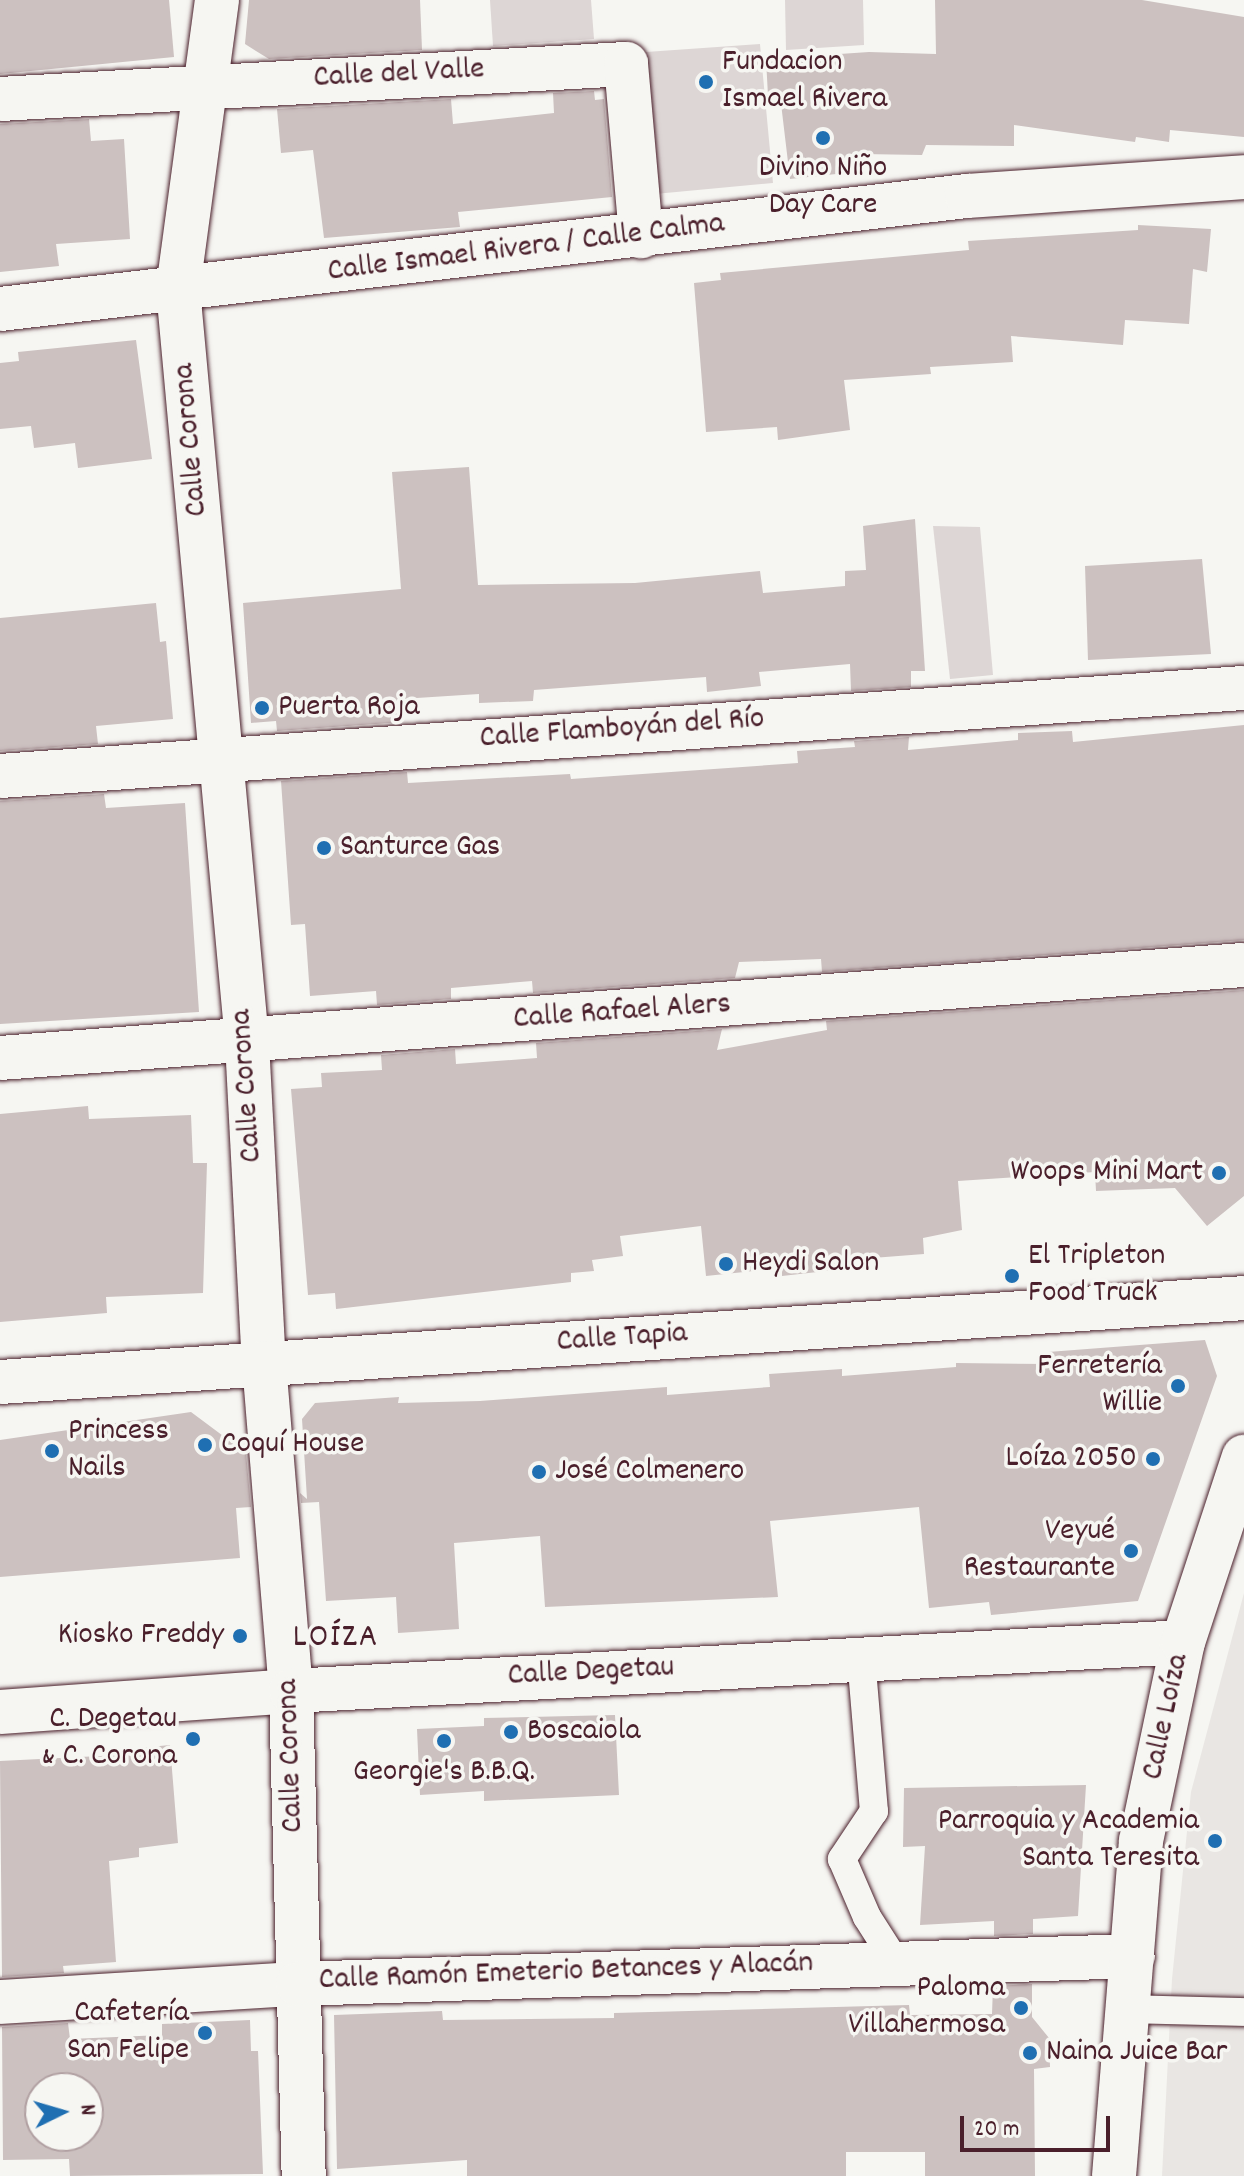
<!DOCTYPE html>
<meta charset="utf-8">
<style>
body{margin:0}
#map{position:relative;width:1244px;height:2176px;overflow:hidden;background:#f6f6f2;font-family:Dekko,sans-serif}
div>[style]{position:absolute}
.built>*{inset:0;background:#e9e6e3}
.green>*{inset:0;background:#ddd6d5}
.building>*{inset:0;background:#ccc1c0}
.roads{filter:drop-shadow(0 0 2px #4a1f2b) drop-shadow(0 0 2px #4a1f2b)}
.lane>*{height:28px;margin:-14px;padding:0 14px;transform-origin:14px;border-radius:14px;background:#f6f6f2}
.street>*{height:44px;margin:-22px;padding:0 22px;transform-origin:22px;border-radius:22px;background:#f6f6f2}
.primary>*{height:44px;margin:-22px;padding:0 22px;transform-origin:22px;border-radius:22px;background:#f6f6f2}
.dots>*{width:22px;height:22px;translate:-50% -50%;box-sizing:border-box;border:4px solid #f6f6f2;border-radius:50%}
span{translate:-50% -50%;white-space:nowrap;text-align:center;line-height:1.15;-webkit-text-stroke:7px #f6f6f2;paint-order:stroke}
.poi-label{font-size:32px;color:#4a1f2b}
.left{translate:0 -50%;text-align:left}
.right{translate:-100% -50%;text-align:right}
.street-label{font-size:32px;color:#4a1f2b}
.neighbourhood-label{font-size:34px;color:#4a1f2b;letter-spacing:2px}
.north{position:absolute;left:24px;top:2072px;width:80px;height:80px;box-sizing:border-box;background:#f6f6f2;border:2px solid #b1a0a2;border-radius:50%;rotate:85deg;font-size:22px;font-weight:700;line-height:32px;text-align:center;color:#4a1f2b}
.north::after{content:'';display:block;margin:auto;width:28px;height:36px;background:#1f6fb2;clip-path:polygon(50% 0,100% 100%,50% 72%,0 100%)}
.scale{position:absolute;left:960px;top:2116px;width:150px;height:36px;box-sizing:border-box;border:4px solid #4a1f2b;border-top:0;padding-left:10px;font-size:24px;line-height:28px;white-space:nowrap;color:#4a1f2b;-webkit-text-stroke:6px #f6f6f2;paint-order:stroke}
</style>
<div id="map">
<div class="built">
<div style="clip-path:polygon(1244px 1593px,1244px 2176px,1162px 2176px,1172px 1979px,1191px 1792px)"></div>
</div>
<div class="green">
<div style="clip-path:polygon(490px 0,591px 0,594px 39px,493px 46px)"></div>
<div style="clip-path:polygon(785px 0,863px 0,864px 45px,786px 50px)"></div>
<div style="clip-path:polygon(760px 44px,773px 183px,655px 194px,646px 52px)"></div>
<div style="clip-path:polygon(933px 526px,980px 527px,993px 675px,950px 679px)"></div>
</div>
<div class="building">
<div style="clip-path:polygon(0 0,169px 0,174px 57px,0 74px)"></div>
<div style="clip-path:polygon(249px 0,420px 0,422px 50px,269px 59px,245px 44px)"></div>
<div style="clip-path:polygon(935px 0,1142px 0,1244px 17px,1244px 137px,1170px 130px,1169px 142px,1136px 137px,1135px 142px,1014px 125px,1014px 146px,926px 145px,922px 155px,862px 154px,864px 171px,790px 179px,780px 95px,768px 96px,766px 59px,869px 52px,936px 54px)"></div>
<div style="clip-path:polygon(594px 91px,595px 100px,604px 99px,612px 197px,458px 212px,460px 227px,324px 238px,313px 150px,281px 153px,277px 109px,451px 99px,453px 124px,554px 113px,553px 93px)"></div>
<div style="clip-path:polygon(89px 119px,91px 141px,124px 139px,130px 239px,56px 244px,59px 266px,0 272px,0 124px)"></div>
<div style="clip-path:polygon(1138px 225px,1211px 229px,1207px 272px,1193px 269px,1189px 324px,1125px 320px,1123px 345px,1011px 336px,1013px 362px,930px 367px,931px 374px,844px 380px,850px 430px,778px 440px,777px 427px,706px 432px,694px 283px,721px 280px,720px 273px,969px 250px,968px 241px,1138px 230px)"></div>
<div style="clip-path:polygon(136px 340px,152px 459px,78px 468px,75px 443px,34px 448px,31px 426px,0 429px,0 363px,19px 361px,18px 352px)"></div>
<div style="clip-path:polygon(469px 467px,478px 585px,635px 583px,760px 571px,763px 593px,845px 586px,845px 571px,866px 570px,863px 526px,915px 519px,925px 671px,911px 671px,911px 687px,851px 691px,850px 664px,759px 672px,761px 686px,707px 692px,706px 677px,534px 690px,533px 701px,479px 703px,479px 694px,401px 699px,403px 722px,277px 731px,276px 721px,251px 723px,243px 603px,401px 589px,392px 472px)"></div>
<div style="clip-path:polygon(1202px 559px,1211px 654px,1088px 660px,1085px 566px)"></div>
<div style="clip-path:polygon(156px 603px,160px 642px,166px 641px,173px 719px,96px 726px,98px 744px,0 751px,0 618px)"></div>
<div style="clip-path:polygon(1244px 725px,1244px 940px,822px 972px,821px 959px,739px 962px,735px 978px,533px 993px,532px 981px,451px 988px,451px 999px,377px 1005px,376px 991px,310px 996px,305px 924px,291px 925px,281px 781px,407px 772px,408px 783px,570px 774px,571px 779px,798px 763px,797px 751px,855px 747px,854px 741px,909px 737px,908px 750px,1018px 740px,1018px 733px,1072px 731px,1073px 742px)"></div>
<div style="clip-path:polygon(104px 794px,106px 808px,185px 803px,199px 1012px,0 1024px,0 801px)"></div>
<div style="clip-path:polygon(1244px 990px,1244px 1196px,1207px 1226px,1175px 1188px,1096px 1191px,1095px 1172px,958px 1181px,962px 1230px,923px 1238px,924px 1254px,834px 1261px,835px 1270px,782px 1276px,782px 1268px,706px 1276px,701px 1226px,620px 1236px,623px 1256px,592px 1260px,594px 1271px,571px 1273px,571px 1282px,336px 1309px,335px 1293px,308px 1295px,291px 1089px,322px 1087px,321px 1073px,382px 1070px,381px 1055px,455px 1049px,456px 1064px,537px 1058px,536px 1043px,722px 1029px,717px 1050px,827px 1030px,826px 1021px)"></div>
<div style="clip-path:polygon(88px 1106px,89px 1119px,191px 1115px,193px 1163px,207px 1163px,203px 1293px,106px 1297px,107px 1313px,0 1322px,0 1114px)"></div>
<div style="clip-path:polygon(1205px 1340px,1217px 1376px,1138px 1601px,991px 1615px,989px 1602px,929px 1608px,919px 1507px,770px 1521px,778px 1597px,545px 1607px,540px 1536px,454px 1543px,459px 1629px,398px 1633px,396px 1597px,326px 1601px,319px 1502px,301px 1503px,300px 1493px,307px 1499px,302px 1419px,315px 1403px,399px 1397px,398px 1403px,480px 1401px,667px 1387px,667px 1395px,770px 1387px,769px 1374px,842px 1369px,842px 1376px,956px 1367px,956px 1363px,1047px 1364px,1048px 1352px)"></div>
<div style="clip-path:polygon(191px 1412px,246px 1453px,251px 1507px,236px 1508px,240px 1558px,0 1577px,0 1440px)"></div>
<div style="clip-path:polygon(615px 1715px,619px 1795px,484px 1801px,484px 1791px,420px 1795px,417px 1729px,484px 1726px,484px 1718px)"></div>
<div style="clip-path:polygon(170px 1745px,178px 1843px,139px 1848px,139px 1857px,109px 1861px,116px 1962px,63px 1966px,64px 1973px,2px 1977px,0 1761px,120px 1755px,119px 1750px)"></div>
<div style="clip-path:polygon(1086px 1785px,1078px 1916px,1033px 1919px,1033px 1934px,994px 1936px,994px 1921px,920px 1925px,925px 1846px,903px 1847px,904px 1788px)"></div>
<div style="clip-path:polygon(1032px 1984px,1032px 2017px,1049px 2038px,1050px 2067px,1034px 2069px,1035px 2176px,925px 2176px,925px 2152px,846px 2152px,846px 2176px,467px 2176px,467px 2160px,337px 2169px,334px 2015px,442px 2011px,443px 2020px,614px 2018px,614px 2013px,909px 2005px,910px 2015px,992px 2014px,993px 1986px)"></div>
<div style="clip-path:polygon(evenodd,250px 2020px,251px 2051px,258px 2051px,263px 2174px,70px 2176px,69px 2159px,3px 2160px,2px 2027px,68px 2023px,70px 2039px,162px 2035px,162px 2024px,250px 2020px,40px 2088px,88px 2088px,88px 2136px,40px 2136px,40px 2088px)"></div>
</div>
<div class="roads">
<div class="lane">
<div style="left:861px;top:1657px;width:155px;rotate:85.2deg"></div>
<div style="left:874px;top:1811px;width:58px;rotate:123.7deg"></div>
<div style="left:842px;top:1859px;width:63px;rotate:66.7deg"></div>
<div style="left:867px;top:1917px;width:52px;rotate:57.5deg"></div>
<div style="left:1129px;top:2009px;width:115px;rotate:1.5deg"></div>
</div>
<div class="street">
<div style="left:217px;top:0;width:292px;rotate:97.7deg"></div>
<div style="left:178px;top:289px;width:756px;rotate:84.76deg"></div>
<div style="left:247px;top:1042px;width:321px;rotate:87deg"></div>
<div style="left:264px;top:1363px;width:329px;rotate:85.3deg"></div>
<div style="left:291px;top:1691px;width:485px;rotate:88.5deg"></div>
<div style="left:0;top:99px;width:627px;rotate:-3.2deg"></div>
<div style="left:626px;top:64px;width:173px;rotate:85deg"></div>
<div style="left:0;top:309px;width:974px;rotate:-6.67deg"></div>
<div style="left:967px;top:196px;width:278px;rotate:-3.9deg"></div>
<div style="left:0;top:776px;width:1247px;rotate:-4.05deg"></div>
<div style="left:0;top:1058px;width:1247px;rotate:-4.28deg"></div>
<div style="left:0;top:1382px;width:1247px;rotate:-3.86deg"></div>
<div style="left:0;top:1712px;width:292px;rotate:-4.1deg"></div>
<div style="left:291px;top:1691px;width:893px;rotate:-3.14deg"></div>
<div style="left:0;top:2002px;width:299px;rotate:-3.5deg"></div>
<div style="left:298px;top:1984px;width:835px;rotate:-1.92deg"></div>
</div>
<div class="primary">
<div style="left:1114px;top:2176px;width:336px;rotate:-85.4deg"></div>
<div style="left:1141px;top:1841px;width:203px;rotate:-78.1deg"></div>
<div style="left:1183px;top:1642px;width:195px;rotate:-71.8deg"></div>
</div>
</div>
<div class="dots">
<div style="left:706px;top:82px;background:#1f6fb2"></div>
<div style="left:823px;top:138px;background:#1f6fb2"></div>
<div style="left:262px;top:708px;background:#1f6fb2"></div>
<div style="left:324px;top:848px;background:#1f6fb2"></div>
<div style="left:1219px;top:1173px;background:#1f6fb2"></div>
<div style="left:726px;top:1264px;background:#1f6fb2"></div>
<div style="left:1012px;top:1276px;background:#1f6fb2"></div>
<div style="left:1178px;top:1386px;background:#1f6fb2"></div>
<div style="left:205px;top:1445px;background:#1f6fb2"></div>
<div style="left:52px;top:1451px;background:#1f6fb2"></div>
<div style="left:1153px;top:1459px;background:#1f6fb2"></div>
<div style="left:539px;top:1472px;background:#1f6fb2"></div>
<div style="left:1131px;top:1551px;background:#1f6fb2"></div>
<div style="left:240px;top:1636px;background:#1f6fb2"></div>
<div style="left:511px;top:1732px;background:#1f6fb2"></div>
<div style="left:193px;top:1739px;background:#1f6fb2"></div>
<div style="left:444px;top:1741px;background:#1f6fb2"></div>
<div style="left:1215px;top:1841px;background:#1f6fb2"></div>
<div style="left:1021px;top:2008px;background:#1f6fb2"></div>
<div style="left:205px;top:2033px;background:#1f6fb2"></div>
<div style="left:1030px;top:2053px;background:#1f6fb2"></div>
</div>
<div class="poi-label">
<span class="left" style="left:722px;top:82px">Fundacion<br>Ismael Rivera</span>
<span style="left:823px;top:188px">Divino Niño<br>Day Care</span>
<span class="left" style="left:278px;top:708px">Puerta Roja</span>
<span class="left" style="left:340px;top:848px">Santurce Gas</span>
<span class="right" style="left:1203px;top:1173px">Woops Mini Mart</span>
<span class="left" style="left:1028px;top:1276px">El Tripleton<br>Food Truck</span>
<span class="left" style="left:742px;top:1264px">Heydi Salon</span>
<span class="right" style="left:1162px;top:1386px">Ferretería<br>Willie</span>
<span class="left" style="left:68px;top:1451px">Princess<br>Nails</span>
<span class="left" style="left:221px;top:1445px">Coquí House</span>
<span class="right" style="left:1137px;top:1459px">Loíza 2050</span>
<span class="left" style="left:555px;top:1472px">José Colmenero</span>
<span class="right" style="left:1115px;top:1551px">Veyué<br>Restaurante</span>
<span class="right" style="left:224px;top:1636px">Kiosko Freddy</span>
<span class="right" style="left:177px;top:1739px">C. Degetau<br>&amp; C. Corona</span>
<span class="left" style="left:527px;top:1732px">Boscaiola</span>
<span style="left:444px;top:1773px">Georgie's B.B.Q.</span>
<span class="right" style="left:1199px;top:1841px">Parroquia y Academia<br>Santa Teresita</span>
<span class="right" style="left:1005px;top:2008px">Paloma<br>Villahermosa</span>
<span class="right" style="left:189px;top:2033px">Cafetería<br>San Felipe</span>
<span class="left" style="left:1046px;top:2053px">Naina Juice Bar</span>
</div>
<div class="street-label">
<span style="left:399px;top:75px;rotate:-3deg">Calle del Valle</span>
<span style="left:526px;top:249px;rotate:-7deg">Calle Ismael Rivera / Calle Calma</span>
<span style="left:192px;top:440px;rotate:-95deg">Calle Corona</span>
<span style="left:622px;top:730px;rotate:-4deg">Calle Flamboyán del Río</span>
<span style="left:622px;top:1013px;rotate:-4deg">Calle Rafael Alers</span>
<span style="left:248px;top:1086px;rotate:-94deg">Calle Corona</span>
<span style="left:622px;top:1339px;rotate:-4deg">Calle Tapia</span>
<span style="left:591px;top:1673px;rotate:-3deg">Calle Degetau</span>
<span style="left:1167px;top:1717px;rotate:-78deg">Calle Loíza</span>
<span style="left:292px;top:1756px;rotate:-92deg">Calle Corona</span>
<span style="left:566px;top:1973px;rotate:-2deg">Calle Ramón Emeterio Betances y Alacán</span>
</div>
<div class="neighbourhood-label">
<span style="left:336px;top:1639px">LOÍZA</span>
</div>
<div class="north">N</div>
<div class="scale">20 m</div>
</div>
